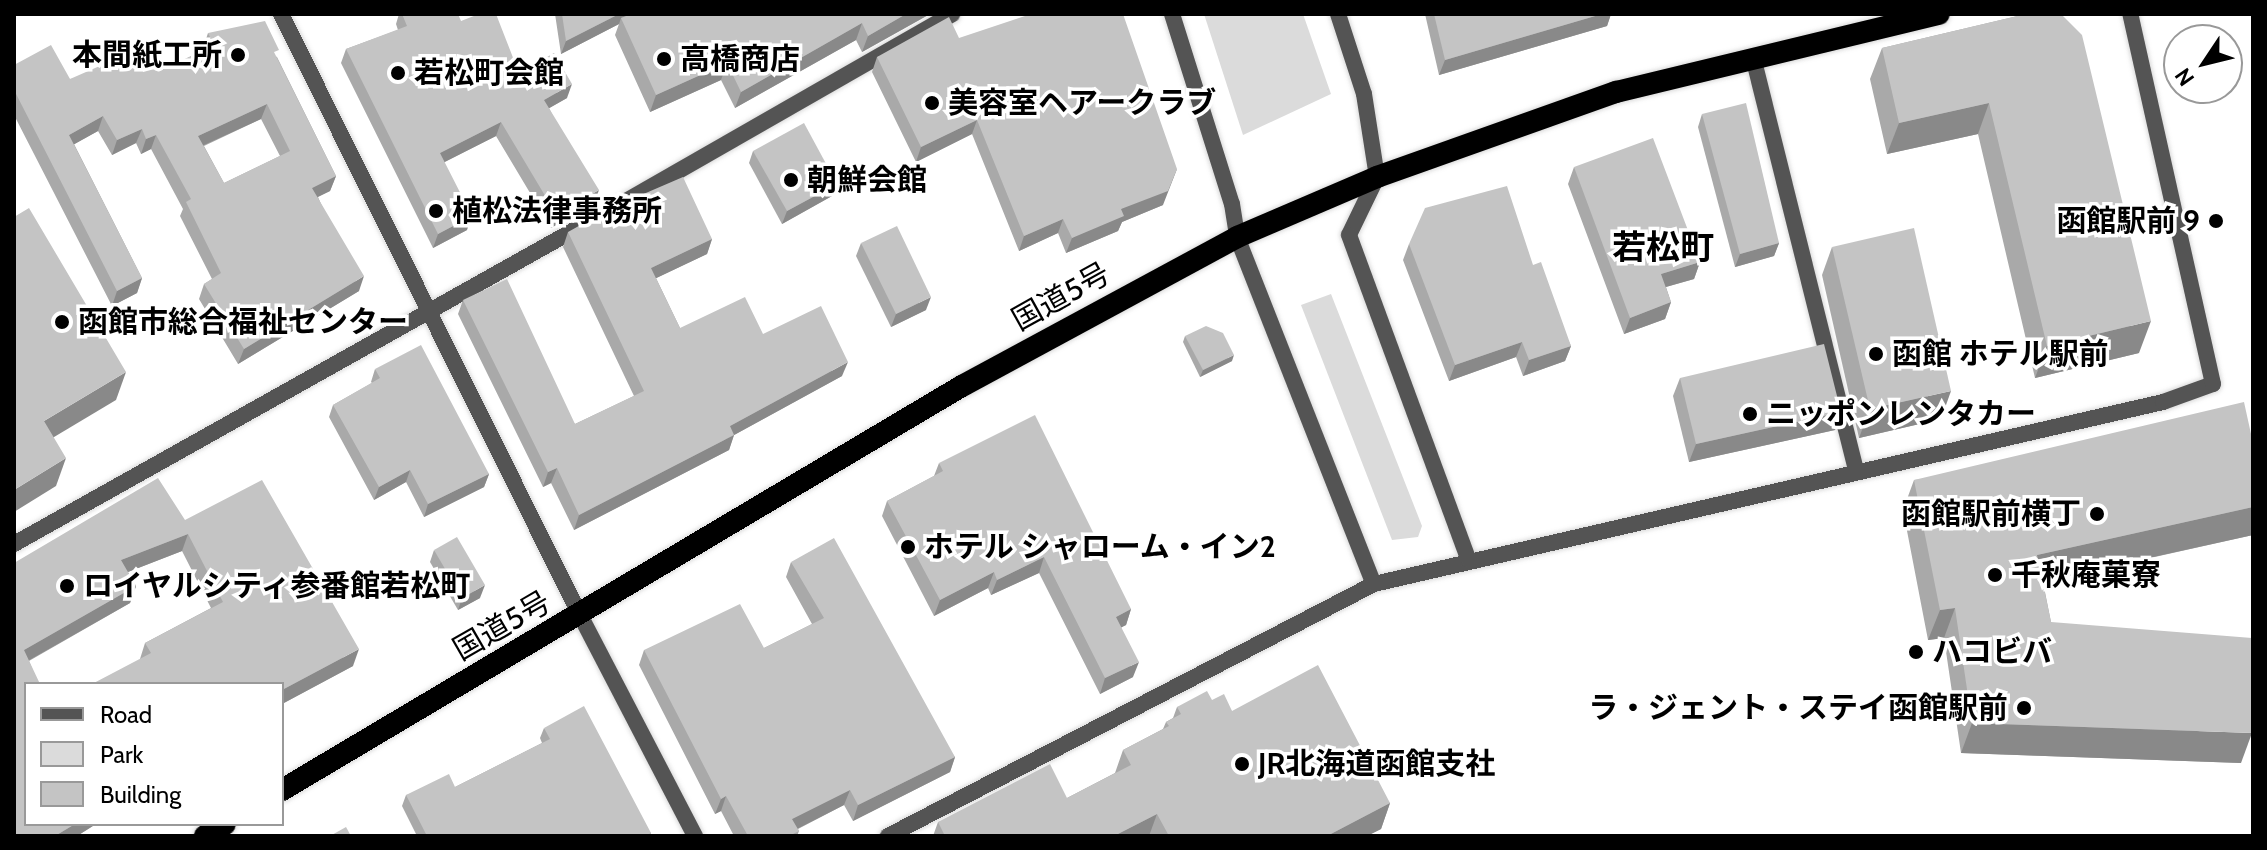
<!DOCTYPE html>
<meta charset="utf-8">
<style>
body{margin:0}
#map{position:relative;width:2267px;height:850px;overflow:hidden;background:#fff;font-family:Cabin,"Noto Sans JP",sans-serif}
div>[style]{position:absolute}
.green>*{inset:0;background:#dbdbdb}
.roads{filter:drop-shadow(0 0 2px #dbdbdb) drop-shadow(0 0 2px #dbdbdb)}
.minor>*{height:16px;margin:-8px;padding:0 8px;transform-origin:8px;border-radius:8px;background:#545454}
.tertiary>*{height:16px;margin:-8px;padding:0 8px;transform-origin:8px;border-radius:8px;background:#545454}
.trunk>*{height:22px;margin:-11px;padding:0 11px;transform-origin:11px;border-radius:11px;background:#000}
.wall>*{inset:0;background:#a9a9a9}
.shaded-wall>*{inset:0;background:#898989}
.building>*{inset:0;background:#c4c4c4}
.dots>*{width:22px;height:22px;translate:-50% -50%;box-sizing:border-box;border:4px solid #fff;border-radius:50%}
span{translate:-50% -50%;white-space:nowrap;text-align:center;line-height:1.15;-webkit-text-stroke:7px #fff;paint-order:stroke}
.poi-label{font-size:30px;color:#000;font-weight:700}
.right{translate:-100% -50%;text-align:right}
.left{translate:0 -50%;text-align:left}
.street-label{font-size:30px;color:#000}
.quarter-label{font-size:34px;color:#000;font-weight:700}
.frame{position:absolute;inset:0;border:16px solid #000;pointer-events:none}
.legend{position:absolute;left:24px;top:682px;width:260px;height:144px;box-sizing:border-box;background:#fff;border:2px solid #999;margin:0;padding:10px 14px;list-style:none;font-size:24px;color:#000}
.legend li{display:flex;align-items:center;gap:16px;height:40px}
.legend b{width:40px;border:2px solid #999}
.north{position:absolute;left:2163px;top:24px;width:80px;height:80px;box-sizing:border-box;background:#fff;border:2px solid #999;border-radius:50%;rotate:235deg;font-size:22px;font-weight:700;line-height:32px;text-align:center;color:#000}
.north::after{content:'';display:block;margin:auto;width:28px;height:36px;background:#000;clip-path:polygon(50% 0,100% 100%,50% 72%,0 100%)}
</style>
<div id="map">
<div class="green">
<div style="clip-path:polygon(1204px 14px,1303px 14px,1331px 94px,1243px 135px)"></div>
<div style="clip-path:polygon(1331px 294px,1422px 526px,1418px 537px,1392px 540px,1301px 305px)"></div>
</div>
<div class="roads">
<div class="minor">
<div style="left:1753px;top:57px;width:426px;rotate:76deg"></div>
<div style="left:605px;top:213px;width:400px;rotate:-29.8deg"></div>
<div style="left:14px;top:544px;width:655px;rotate:-29.27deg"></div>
<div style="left:580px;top:615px;width:249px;rotate:62.5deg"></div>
<div style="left:888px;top:836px;width:547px;rotate:-27.41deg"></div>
</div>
<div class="tertiary">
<div style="left:281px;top:14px;width:671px;rotate:63.55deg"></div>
<div style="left:1172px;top:14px;width:199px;rotate:72.5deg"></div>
<div style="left:1232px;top:204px;width:33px;rotate:81deg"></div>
<div style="left:1237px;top:237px;width:373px;rotate:68.5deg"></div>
<div style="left:1374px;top:584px;width:810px;rotate:-12.99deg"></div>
<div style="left:2163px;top:402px;width:53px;rotate:-19.8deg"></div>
<div style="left:2213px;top:384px;width:379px;rotate:-102.6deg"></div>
<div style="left:1338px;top:14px;width:84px;rotate:72deg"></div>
<div style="left:1364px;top:94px;width:84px;rotate:81.1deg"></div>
<div style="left:1377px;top:177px;width:64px;rotate:115.8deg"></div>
<div style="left:1349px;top:235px;width:345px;rotate:69.8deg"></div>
</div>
<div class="trunk">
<div style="left:282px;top:790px;width:791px;rotate:-30.72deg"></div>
<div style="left:962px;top:386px;width:313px;rotate:-28.4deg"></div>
<div style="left:1237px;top:237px;width:152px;rotate:-23.2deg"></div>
<div style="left:1377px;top:177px;width:254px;rotate:-19.6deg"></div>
<div style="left:1616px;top:92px;width:332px;rotate:-13.6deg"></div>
<div style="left:205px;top:836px;width:23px;rotate:-31deg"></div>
</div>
</div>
<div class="wall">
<div style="clip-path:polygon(399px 14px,440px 14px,461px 21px,519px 73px,567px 98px,549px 108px,594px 203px,551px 228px,496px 136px,444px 162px,467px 230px,433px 248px,341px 63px,346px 49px,398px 30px,396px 24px)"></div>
<div style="clip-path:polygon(555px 14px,930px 14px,862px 52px,856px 40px,735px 108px,721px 80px,650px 112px,615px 35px,619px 24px,561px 54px)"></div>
<div style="clip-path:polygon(1425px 14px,1611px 14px,1607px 26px,1439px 75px)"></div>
<div style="clip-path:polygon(2026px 14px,2139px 353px,2035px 378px,1978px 134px,1887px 154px,1870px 79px,1882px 48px)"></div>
<div style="clip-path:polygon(evenodd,208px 33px,277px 57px,336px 176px,330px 191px,318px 197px,359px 291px,238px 364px,199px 299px,204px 284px,212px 279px,180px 216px,183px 209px,151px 149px,141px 154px,136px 143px,112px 155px,98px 131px,74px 144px,142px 278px,137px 293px,112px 306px,14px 115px,14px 65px,70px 79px,162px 70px,204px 50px,203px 48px,208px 33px,261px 119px,280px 156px,224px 183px,204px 146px,261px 119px)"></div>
<div style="clip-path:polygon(959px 38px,1163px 205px,1122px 222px,1118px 231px,1066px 253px,1058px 233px,1019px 251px,972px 134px,916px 162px,872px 72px,877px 57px)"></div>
<div style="clip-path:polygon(1702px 114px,1779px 243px,1774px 256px,1735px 267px,1698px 127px)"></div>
<div style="clip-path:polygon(753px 151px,837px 184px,832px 196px,782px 224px,749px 163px)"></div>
<div style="clip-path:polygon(1574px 167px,1700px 262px,1694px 279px,1666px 287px,1671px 302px,1665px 319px,1624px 334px,1568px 184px)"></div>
<div style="clip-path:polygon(568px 232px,712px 239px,707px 254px,656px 278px,680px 328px,763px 334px,842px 376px,734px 435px,729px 450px,574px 530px,551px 483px,543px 487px,458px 314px,463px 300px,575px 424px,634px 396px,563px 247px)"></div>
<div style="clip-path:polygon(861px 243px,926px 310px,891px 327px,856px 256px)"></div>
<div style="clip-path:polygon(1409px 244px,1533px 265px,1571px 346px,1565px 361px,1523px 376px,1516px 357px,1449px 381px,1403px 260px)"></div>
<div style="clip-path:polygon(1832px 247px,1941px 419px,1859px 438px,1822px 275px)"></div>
<div style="clip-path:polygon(1185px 336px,1232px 361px,1200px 377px,1183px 342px)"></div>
<div style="clip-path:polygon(375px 369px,489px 474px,484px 487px,424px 517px,406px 482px,374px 500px,329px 417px,333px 405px,372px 383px,371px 382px)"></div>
<div style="clip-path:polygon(1680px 378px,1841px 412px,1835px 430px,1689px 462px,1673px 396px)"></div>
<div style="clip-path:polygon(2253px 443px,2253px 535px,2043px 582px,2051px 622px,2241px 763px,1961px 753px,1944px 638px,1928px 640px,1903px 510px,1914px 480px)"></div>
<div style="clip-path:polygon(939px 463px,1131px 609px,1126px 625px,1121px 627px,1133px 677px,1100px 694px,1039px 573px,991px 595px,988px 588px,934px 616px,882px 516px,887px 501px,934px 476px)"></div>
<div style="clip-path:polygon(185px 520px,353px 666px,282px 704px,282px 684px,140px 659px,145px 643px,211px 608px,182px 551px,128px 572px,136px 586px,130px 603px,29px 661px,96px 824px,77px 836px,14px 836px,14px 563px)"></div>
<div style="clip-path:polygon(434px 550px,480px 598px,458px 610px,430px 562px)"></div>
<div style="clip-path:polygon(791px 562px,955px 757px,950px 772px,853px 821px,844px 805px,798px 829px,799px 831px,797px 836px,734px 836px,721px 811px,715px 814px,639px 665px,644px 650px,764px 648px,812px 624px,786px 577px)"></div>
<div style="clip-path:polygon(1212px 700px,1232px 711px,1390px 803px,1381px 829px,1367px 836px,933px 836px,938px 822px,1067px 798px,1115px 773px,1123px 750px,1163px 729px,1166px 722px,1173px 718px,1177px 707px)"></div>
<div style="clip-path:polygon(544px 728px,651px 833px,650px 836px,417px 836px,402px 806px,406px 795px,455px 787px,542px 743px,540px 738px)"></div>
</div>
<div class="shaded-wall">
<div style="clip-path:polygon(619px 14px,639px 14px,621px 18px,619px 24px,561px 54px,566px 41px)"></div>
<div style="clip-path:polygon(906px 14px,930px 14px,862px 52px,868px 36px)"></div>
<div style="clip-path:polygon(1602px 14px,1611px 14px,1607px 26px,1439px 75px,1445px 60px)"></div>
<div style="clip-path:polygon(862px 23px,856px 40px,735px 108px,741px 92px)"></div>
<div style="clip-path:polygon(727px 63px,721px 80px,650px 112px,656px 95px)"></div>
<div style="clip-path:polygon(572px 84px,567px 98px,539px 114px,544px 100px)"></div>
<div style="clip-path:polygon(1989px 103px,1978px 134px,1887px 154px,1899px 123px)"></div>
<div style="clip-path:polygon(267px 104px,261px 119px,193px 150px,198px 136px)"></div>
<div style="clip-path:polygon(103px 116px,98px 131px,64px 150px,69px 135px)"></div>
<div style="clip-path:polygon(977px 120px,972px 134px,916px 162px,921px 147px)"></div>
<div style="clip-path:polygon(501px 122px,496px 136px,435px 167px,440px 153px)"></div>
<div style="clip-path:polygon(142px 129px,136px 143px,112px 155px,117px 140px)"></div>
<div style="clip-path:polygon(156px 135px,151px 149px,141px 154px,146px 139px)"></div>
<div style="clip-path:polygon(1177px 169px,1163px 205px,1122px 222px,1118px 231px,1066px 253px,1072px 238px,1121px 209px)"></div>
<div style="clip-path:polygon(336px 176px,330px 191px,307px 202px,312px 188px)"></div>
<div style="clip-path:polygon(837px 184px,832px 196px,782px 224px,787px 211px)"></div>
<div style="clip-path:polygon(599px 190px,594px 203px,551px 228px,556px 214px)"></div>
<div style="clip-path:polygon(472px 216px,467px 230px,433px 248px,438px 234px)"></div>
<div style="clip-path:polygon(1063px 219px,1058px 233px,1019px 251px,1024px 236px)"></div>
<div style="clip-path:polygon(712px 239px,707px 254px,646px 283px,651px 268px)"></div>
<div style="clip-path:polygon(1779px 243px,1774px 256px,1735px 267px,1740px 254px)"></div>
<div style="clip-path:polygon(1700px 262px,1694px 279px,1655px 290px,1661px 274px)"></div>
<div style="clip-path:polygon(364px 276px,359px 291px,238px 364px,244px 349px)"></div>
<div style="clip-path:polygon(142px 278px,137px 293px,112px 306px,117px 291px)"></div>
<div style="clip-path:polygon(931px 297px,926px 310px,891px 327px,896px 314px)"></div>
<div style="clip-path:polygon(1671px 302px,1665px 319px,1624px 334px,1630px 318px)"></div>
<div style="clip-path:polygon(2151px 321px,2139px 353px,2035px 378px,2047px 346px)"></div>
<div style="clip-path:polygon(1522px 342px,1516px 357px,1449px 381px,1455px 365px)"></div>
<div style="clip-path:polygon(1571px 346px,1565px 361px,1523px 376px,1529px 360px)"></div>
<div style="clip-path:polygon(1234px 355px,1232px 361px,1200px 377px,1203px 370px)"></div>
<div style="clip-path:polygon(848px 362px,842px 376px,725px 440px,730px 426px)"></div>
<div style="clip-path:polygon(126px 372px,116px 400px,34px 449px,44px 421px)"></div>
<div style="clip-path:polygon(1951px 391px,1941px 419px,1859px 438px,1870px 409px)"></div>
<div style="clip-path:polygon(1841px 412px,1835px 430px,1689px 462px,1696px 444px)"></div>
<div style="clip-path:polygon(734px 435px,729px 450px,574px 530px,579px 515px)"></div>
<div style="clip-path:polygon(66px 458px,56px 486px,14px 512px,14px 490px)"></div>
<div style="clip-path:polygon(557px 468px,551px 483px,543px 487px,548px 472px)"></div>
<div style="clip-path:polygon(410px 470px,406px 482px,374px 500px,379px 487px)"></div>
<div style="clip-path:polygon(489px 474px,484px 487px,424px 517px,428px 504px)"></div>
<div style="clip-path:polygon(2253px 507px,2253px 535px,2026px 585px,2037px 555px)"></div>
<div style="clip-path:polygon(188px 534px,182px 551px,115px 577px,121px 560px)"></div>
<div style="clip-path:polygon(1044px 557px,1039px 573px,991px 595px,997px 580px)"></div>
<div style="clip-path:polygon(994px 572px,988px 588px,934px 616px,940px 600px)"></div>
<div style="clip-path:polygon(485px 585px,480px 598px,458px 610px,462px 598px)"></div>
<div style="clip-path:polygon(136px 586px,130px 603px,17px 667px,24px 650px)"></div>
<div style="clip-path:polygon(1955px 608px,1944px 638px,1928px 640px,1940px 610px)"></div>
<div style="clip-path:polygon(1131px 609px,1126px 625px,1111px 633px,1116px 617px)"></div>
<div style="clip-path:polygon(359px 649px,353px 666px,282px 704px,282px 690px)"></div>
<div style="clip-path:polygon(1139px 662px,1133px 677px,1100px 694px,1105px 678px)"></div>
<div style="clip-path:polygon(1972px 723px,2252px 733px,2241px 763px,1961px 753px)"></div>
<div style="clip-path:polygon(955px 757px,950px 772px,853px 821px,858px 805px)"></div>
<div style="clip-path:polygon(850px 790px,844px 805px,787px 834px,792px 819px)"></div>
<div style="clip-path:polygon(726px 796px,721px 811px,715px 814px,721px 799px)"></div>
<div style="clip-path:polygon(1390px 803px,1381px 829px,1367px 836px,1327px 836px)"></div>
<div style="clip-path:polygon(1157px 814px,1149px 836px,1114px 836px)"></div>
<div style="clip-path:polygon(75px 824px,96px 824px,77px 836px,55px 836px)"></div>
</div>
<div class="building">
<div style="clip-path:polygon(402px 14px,458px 14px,461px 21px,479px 14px,496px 14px,519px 73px,554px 53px,572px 84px,544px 100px,599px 190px,556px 214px,501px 122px,440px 153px,472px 216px,438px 234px,346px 49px,407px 26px)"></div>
<div style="clip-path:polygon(562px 14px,619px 14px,566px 41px)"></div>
<div style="clip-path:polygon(631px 14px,906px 14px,868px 36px,862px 23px,741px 92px,727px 63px,656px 95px,621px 18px)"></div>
<div style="clip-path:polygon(1031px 14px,1123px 14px,1177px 169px,1168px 191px,1121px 209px,1124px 216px,1072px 238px,1063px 219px,1024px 236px,977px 120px,921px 147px,877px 57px,949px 17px,959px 38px)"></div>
<div style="clip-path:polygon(1434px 14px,1602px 14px,1445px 60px)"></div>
<div style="clip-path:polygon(2026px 14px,2061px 14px,2082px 35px,2151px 321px,2047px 346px,1989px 103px,1899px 123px,1882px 48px)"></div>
<div style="clip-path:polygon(evenodd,265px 21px,279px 50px,274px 52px,336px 176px,312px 188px,364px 276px,244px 349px,204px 284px,221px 273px,186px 202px,191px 199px,156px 135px,146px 139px,142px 129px,117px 140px,103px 116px,69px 135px,142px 278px,117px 291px,14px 90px,14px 65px,51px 45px,70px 79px,150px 44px,162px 70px,214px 45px,208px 33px,265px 21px,267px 104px,290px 151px,224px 183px,198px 136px,267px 104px)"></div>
<div style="clip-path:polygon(1746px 103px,1779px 243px,1740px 254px,1702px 114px)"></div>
<div style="clip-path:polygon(804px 123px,837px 184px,787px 211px,753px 151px)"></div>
<div style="clip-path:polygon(1653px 138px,1700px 262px,1661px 274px,1671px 302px,1630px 318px,1574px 167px)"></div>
<div style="clip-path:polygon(683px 177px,712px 239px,651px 268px,680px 328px,745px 297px,763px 334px,821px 306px,848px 362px,730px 426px,734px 435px,579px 515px,557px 468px,548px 472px,463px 300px,507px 279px,575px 424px,644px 391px,568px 232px,611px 208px)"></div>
<div style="clip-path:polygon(1507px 186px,1533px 265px,1541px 262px,1571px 346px,1529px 360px,1522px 342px,1455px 365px,1409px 244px,1425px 208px)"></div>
<div style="clip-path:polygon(29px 208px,126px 372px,44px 421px,66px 458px,14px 490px,14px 217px)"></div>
<div style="clip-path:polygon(897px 226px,931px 297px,896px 314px,861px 243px)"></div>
<div style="clip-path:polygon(1914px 228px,1951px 391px,1870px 409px,1832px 247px)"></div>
<div style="clip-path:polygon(1206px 326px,1223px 333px,1234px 355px,1203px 370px,1185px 336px)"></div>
<div style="clip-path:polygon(1824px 344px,1841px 412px,1696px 444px,1680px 378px)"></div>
<div style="clip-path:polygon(421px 345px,489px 474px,428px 504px,410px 470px,379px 487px,333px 405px,380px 378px,375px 369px)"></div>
<div style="clip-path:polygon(2244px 402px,2253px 443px,2253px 507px,2037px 555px,2051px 622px,2252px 638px,2252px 733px,1972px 723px,1955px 608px,1940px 610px,1914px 480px)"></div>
<div style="clip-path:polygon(1035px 415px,1131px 609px,1116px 617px,1139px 662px,1105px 678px,1044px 557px,997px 580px,994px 572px,940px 600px,887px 501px,943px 471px,939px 463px)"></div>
<div style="clip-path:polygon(158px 478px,185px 520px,262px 480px,359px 649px,282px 690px,282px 684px,92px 684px,151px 653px,145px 643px,223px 602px,188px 534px,121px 560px,136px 586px,24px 650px,40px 684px,26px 684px,26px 824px,75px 824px,55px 836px,14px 836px,14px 563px)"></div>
<div style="clip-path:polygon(457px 537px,485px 585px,462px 598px,434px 550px)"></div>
<div style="clip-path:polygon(834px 538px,955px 757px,858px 805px,850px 790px,792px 819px,799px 831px,789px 836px,748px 836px,726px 796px,721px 799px,644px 650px,740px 604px,764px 648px,824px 618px,791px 562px)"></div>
<div style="clip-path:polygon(1318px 665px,1390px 803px,1327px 836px,1169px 836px,1157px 814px,1114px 836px,945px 836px,938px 822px,1050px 764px,1067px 798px,1131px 765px,1123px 750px,1169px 726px,1166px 722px,1181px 714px,1177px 707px,1207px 691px,1212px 700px,1224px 694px,1232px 711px)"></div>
<div style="clip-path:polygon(584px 706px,651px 833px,645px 836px,427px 836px,406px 795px,449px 774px,455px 787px,550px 739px,544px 728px)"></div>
<div style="clip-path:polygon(346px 827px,351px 836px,330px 836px)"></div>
</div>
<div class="dots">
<div style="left:238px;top:55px;background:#000"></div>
<div style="left:664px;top:59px;background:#000"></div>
<div style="left:398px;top:73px;background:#000"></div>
<div style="left:932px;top:103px;background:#000"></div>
<div style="left:791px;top:180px;background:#000"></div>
<div style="left:436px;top:211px;background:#000"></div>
<div style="left:2216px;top:221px;background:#000"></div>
<div style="left:62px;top:322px;background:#000"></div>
<div style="left:1876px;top:354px;background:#000"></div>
<div style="left:1750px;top:414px;background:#000"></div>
<div style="left:2097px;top:514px;background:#000"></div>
<div style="left:908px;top:547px;background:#000"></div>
<div style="left:1995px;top:575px;background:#000"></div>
<div style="left:67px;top:586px;background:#000"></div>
<div style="left:1916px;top:652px;background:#000"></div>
<div style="left:2024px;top:708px;background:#000"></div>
<div style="left:1242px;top:764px;background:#000"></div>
</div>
<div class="poi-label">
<span class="right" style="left:222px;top:55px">本間紙工所</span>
<span class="left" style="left:680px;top:59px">高橋商店</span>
<span class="left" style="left:414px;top:73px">若松町会館</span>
<span class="left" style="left:948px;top:103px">美容室ヘアークラブ</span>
<span class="left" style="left:807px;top:180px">朝鮮会館</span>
<span class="left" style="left:452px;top:211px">植松法律事務所</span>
<span class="right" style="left:2200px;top:221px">函館駅前 9</span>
<span class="left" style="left:78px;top:322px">函館市総合福祉センター</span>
<span class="left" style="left:1892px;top:354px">函館 ホテル駅前</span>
<span class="left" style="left:1766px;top:414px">ニッポンレンタカー</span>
<span class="right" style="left:2081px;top:514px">函館駅前横丁</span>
<span class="left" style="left:924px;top:547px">ホテル シャローム・イン2</span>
<span class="left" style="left:2011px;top:575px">千秋庵菓寮</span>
<span class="left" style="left:83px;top:586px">ロイヤルシティ参番館若松町</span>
<span class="left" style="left:1932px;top:652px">ハコビバ</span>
<span class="right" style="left:2008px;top:708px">ラ・ジェント・ステイ函館駅前</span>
<span class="left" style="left:1258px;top:764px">JR北海道函館支社</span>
</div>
<div class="street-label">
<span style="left:1061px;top:297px;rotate:-29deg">国道5号</span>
<span style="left:502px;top:626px;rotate:-30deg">国道5号</span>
</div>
<div class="quarter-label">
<span style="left:1663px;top:248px">若松町</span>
</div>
<div class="frame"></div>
<ul class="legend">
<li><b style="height:10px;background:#545454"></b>Road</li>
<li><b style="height:22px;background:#dbdbdb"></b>Park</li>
<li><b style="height:22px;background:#c4c4c4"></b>Building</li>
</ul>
<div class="north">N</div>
</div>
